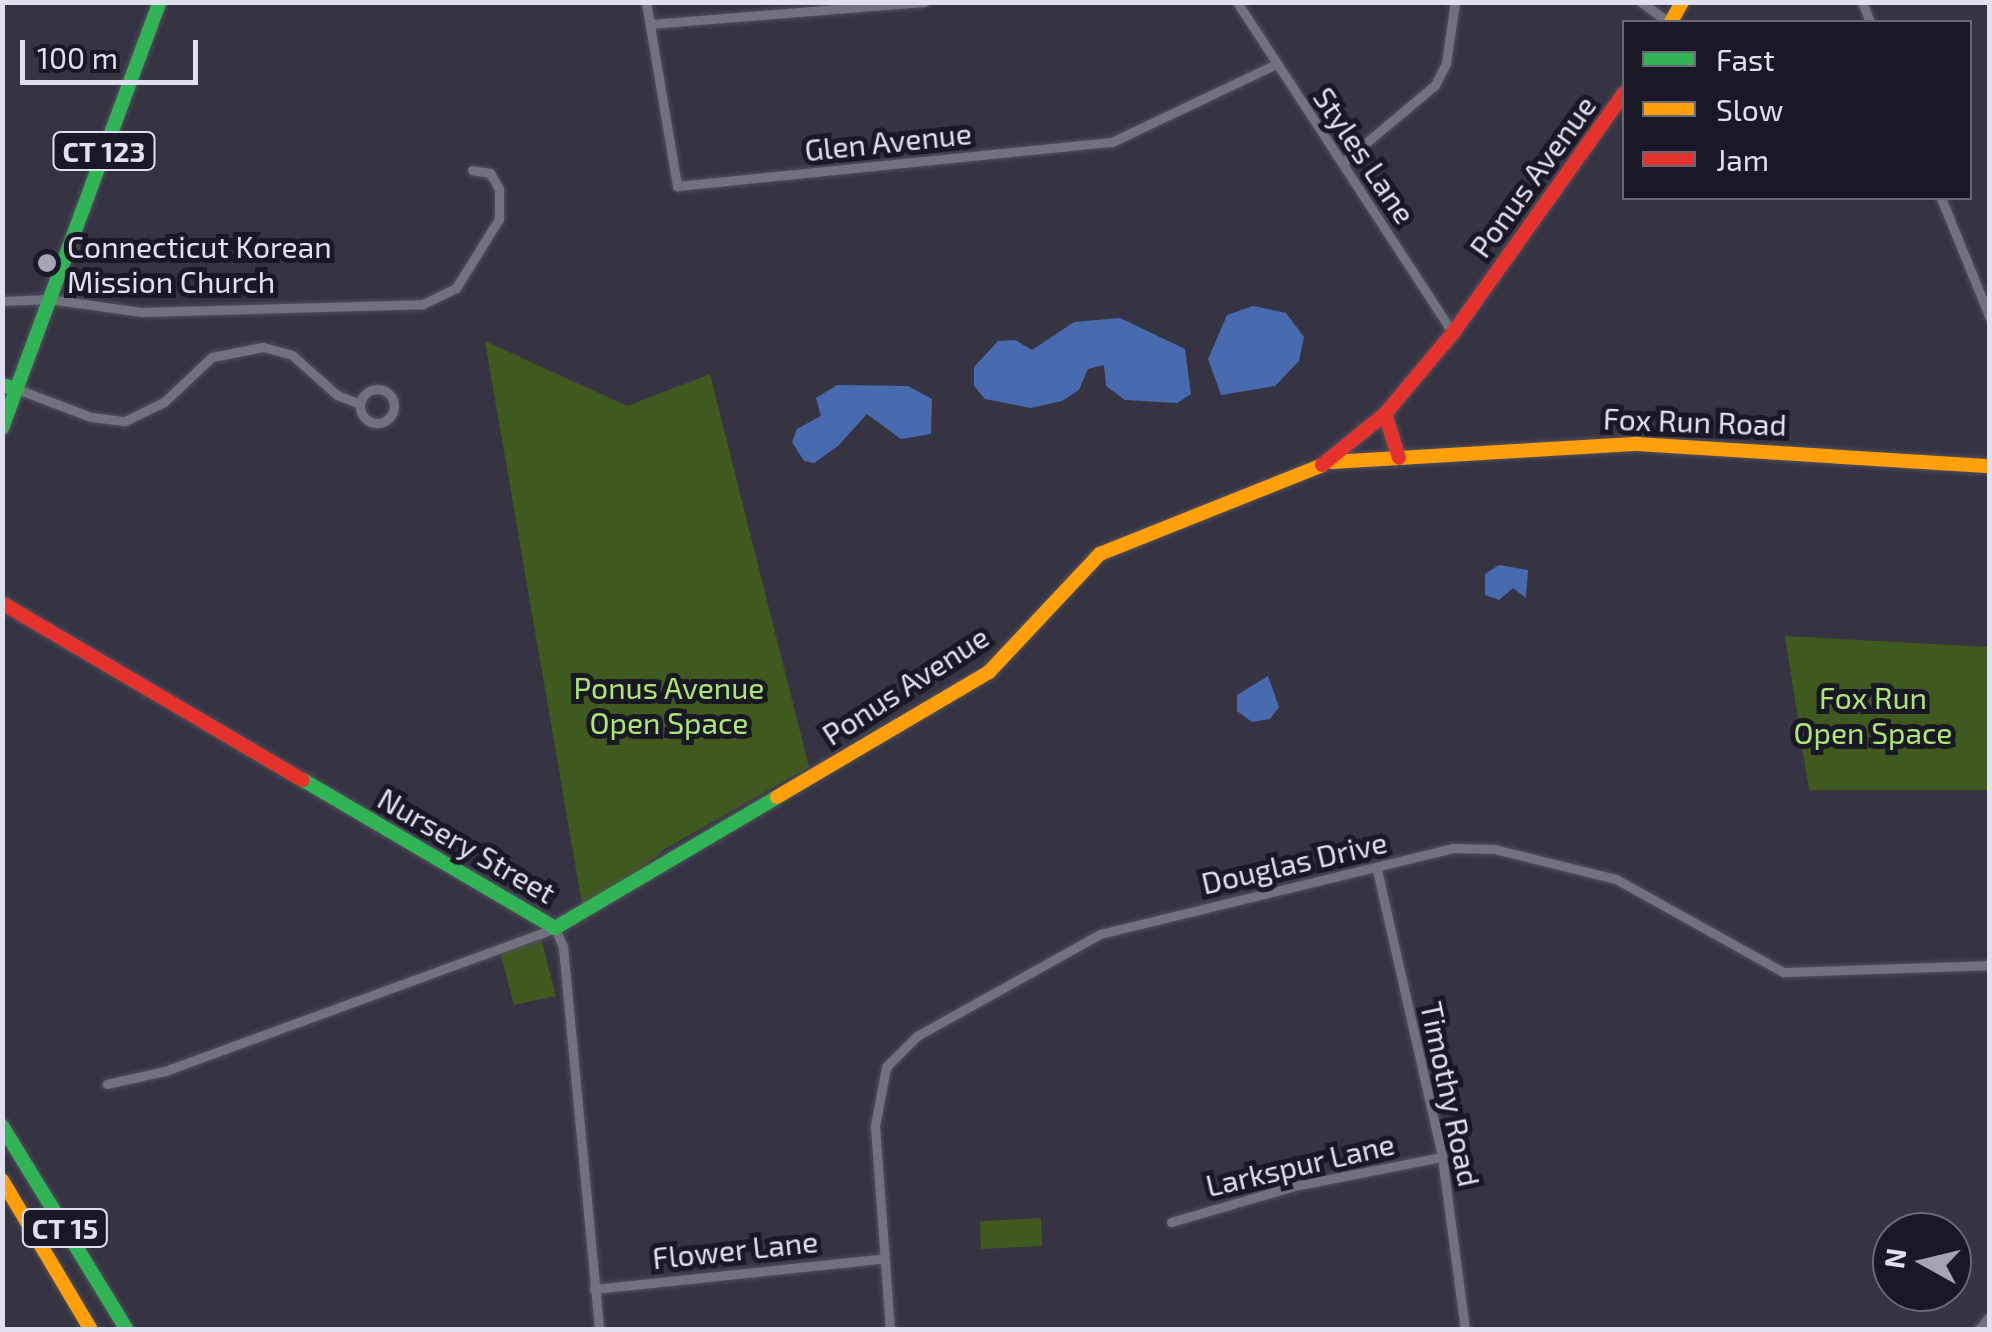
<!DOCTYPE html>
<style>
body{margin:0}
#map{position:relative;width:1992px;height:1332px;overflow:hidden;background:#363442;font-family:"Exo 2",sans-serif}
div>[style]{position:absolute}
.green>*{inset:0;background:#3f591f}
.water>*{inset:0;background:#486bb0}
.roads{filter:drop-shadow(0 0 2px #51505d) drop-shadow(0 0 2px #51505d)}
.street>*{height:9px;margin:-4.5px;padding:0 4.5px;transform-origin:4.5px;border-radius:4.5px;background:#72717e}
.street>.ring{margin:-4.5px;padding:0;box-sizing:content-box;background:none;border:9px solid #72717e;border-radius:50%}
.fast>*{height:14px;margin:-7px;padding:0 7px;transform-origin:7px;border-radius:7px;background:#30b455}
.slow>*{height:14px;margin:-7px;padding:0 7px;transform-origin:7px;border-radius:7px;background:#ff9f0a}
.jam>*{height:14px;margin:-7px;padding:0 7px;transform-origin:7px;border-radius:7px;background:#e5322d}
.dots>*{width:28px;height:28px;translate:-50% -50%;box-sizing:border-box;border:5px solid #1a1824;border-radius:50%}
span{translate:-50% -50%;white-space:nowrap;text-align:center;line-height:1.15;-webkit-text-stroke:10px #1a1824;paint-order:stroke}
.shield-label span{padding:2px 8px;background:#1a1824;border:2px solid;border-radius:8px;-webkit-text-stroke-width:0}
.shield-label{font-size:28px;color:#e1e0f1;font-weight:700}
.street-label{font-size:30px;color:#e1e0f1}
.poi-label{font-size:30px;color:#e1e0f1}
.left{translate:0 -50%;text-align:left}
.park-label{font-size:30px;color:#aee675}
.frame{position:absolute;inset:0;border:5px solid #e1e0f1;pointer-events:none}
.legend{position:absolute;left:1622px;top:20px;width:350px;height:180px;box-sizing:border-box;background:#1a1824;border:2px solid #6a6876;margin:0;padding:12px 18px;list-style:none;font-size:30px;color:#e1e0f1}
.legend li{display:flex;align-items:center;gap:20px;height:50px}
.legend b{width:50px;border:2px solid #6a6876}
.north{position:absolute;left:1872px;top:1212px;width:100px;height:100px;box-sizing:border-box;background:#1a1824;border:2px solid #6a6876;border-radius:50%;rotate:278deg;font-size:28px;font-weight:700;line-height:40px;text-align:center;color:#e1e0f1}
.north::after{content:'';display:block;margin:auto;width:35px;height:45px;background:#a5a4b4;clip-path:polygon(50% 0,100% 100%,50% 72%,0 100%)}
.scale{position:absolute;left:20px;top:40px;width:178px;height:45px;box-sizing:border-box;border:5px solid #e1e0f1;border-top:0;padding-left:12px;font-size:30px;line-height:35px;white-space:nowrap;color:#e1e0f1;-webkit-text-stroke:8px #1a1824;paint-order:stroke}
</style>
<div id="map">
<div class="green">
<div style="clip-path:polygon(485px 341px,627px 406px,710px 374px,809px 767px,665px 849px,584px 915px)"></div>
<div style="clip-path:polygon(1785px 636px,1989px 647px,1989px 790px,1809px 790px)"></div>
<div style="clip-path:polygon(541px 938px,556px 996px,514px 1005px,500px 952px)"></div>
<div style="clip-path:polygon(1041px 1218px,1042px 1246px,981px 1249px,980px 1221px)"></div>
</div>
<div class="water">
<div style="clip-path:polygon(1253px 306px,1286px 313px,1304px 337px,1299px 361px,1275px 386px,1221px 395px,1208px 359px,1227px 315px)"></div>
<div style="clip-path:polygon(1120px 318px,1185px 349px,1191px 394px,1177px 403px,1125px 400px,1106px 386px,1104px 365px,1088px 369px,1079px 390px,1062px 401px,1031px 408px,985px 399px,974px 386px,974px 367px,998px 341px,1015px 340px,1032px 350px,1074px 322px)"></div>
<div style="clip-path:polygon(837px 385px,908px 386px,932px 399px,931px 434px,901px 439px,867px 414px,838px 446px,814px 463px,804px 461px,792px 442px,797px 429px,821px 416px,816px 398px)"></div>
<div style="clip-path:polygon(1499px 565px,1528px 570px,1526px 598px,1513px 588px,1499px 600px,1485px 595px,1485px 574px)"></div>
<div style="clip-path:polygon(1268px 676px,1279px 707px,1270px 719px,1252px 722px,1237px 711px,1237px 695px)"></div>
</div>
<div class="roads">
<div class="street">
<div style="left:646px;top:2px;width:187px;rotate:80.4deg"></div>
<div style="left:677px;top:186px;width:437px;rotate:-5.8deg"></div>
<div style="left:1112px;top:142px;width:179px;rotate:-25.4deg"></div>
<div style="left:1237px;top:2px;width:395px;rotate:56.9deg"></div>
<div style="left:1641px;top:2px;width:34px;rotate:36deg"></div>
<div style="left:1862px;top:2px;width:22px;rotate:68deg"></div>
<div style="left:650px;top:24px;width:275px;rotate:-4.6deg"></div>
<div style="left:1342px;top:163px;width:121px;rotate:-40deg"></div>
<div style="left:1435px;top:85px;width:25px;rotate:-63deg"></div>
<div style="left:1446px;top:63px;width:62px;rotate:-81.6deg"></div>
<div style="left:1941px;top:198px;width:130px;rotate:67.8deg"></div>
<div style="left:2px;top:301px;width:47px;rotate:-2.4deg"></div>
<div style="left:49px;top:299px;width:94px;rotate:8deg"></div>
<div style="left:142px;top:312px;width:281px;rotate:-1.6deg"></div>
<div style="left:423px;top:304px;width:37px;rotate:-26deg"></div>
<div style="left:456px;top:288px;width:81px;rotate:-58.1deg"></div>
<div style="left:499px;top:219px;width:30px;rotate:-90deg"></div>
<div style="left:499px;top:189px;width:18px;rotate:-119deg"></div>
<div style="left:490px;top:173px;width:18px;rotate:-171deg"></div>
<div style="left:17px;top:389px;width:79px;rotate:20.7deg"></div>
<div style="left:91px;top:417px;width:34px;rotate:7deg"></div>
<div style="left:125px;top:421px;width:43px;rotate:-26deg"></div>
<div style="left:164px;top:402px;width:66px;rotate:-43.2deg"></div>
<div style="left:212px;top:357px;width:52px;rotate:-11.1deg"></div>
<div style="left:263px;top:347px;width:30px;rotate:15deg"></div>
<div style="left:292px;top:355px;width:60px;rotate:41.6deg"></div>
<div style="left:337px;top:395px;width:25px;rotate:21deg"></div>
<div class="ring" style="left:360px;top:389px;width:25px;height:25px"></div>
<div style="left:1377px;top:870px;width:294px;rotate:77.2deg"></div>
<div style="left:1442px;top:1157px;width:175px;rotate:82.4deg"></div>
<div style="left:107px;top:1084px;width:59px;rotate:-12.6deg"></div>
<div style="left:165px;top:1071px;width:415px;rotate:-20.1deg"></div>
<div style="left:555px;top:928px;width:21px;rotate:67deg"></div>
<div style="left:563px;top:947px;width:385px;rotate:84.6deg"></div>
<div style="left:1171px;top:1222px;width:128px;rotate:-16.3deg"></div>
<div style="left:1294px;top:1186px;width:151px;rotate:-11.1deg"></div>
<div style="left:594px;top:1289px;width:289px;rotate:-6deg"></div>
<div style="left:890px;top:1330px;width:205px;rotate:-94.2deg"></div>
<div style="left:875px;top:1126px;width:60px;rotate:-79.4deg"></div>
<div style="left:886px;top:1067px;width:44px;rotate:-45deg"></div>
<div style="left:917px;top:1036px;width:210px;rotate:-29.1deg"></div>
<div style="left:1100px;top:934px;width:362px;rotate:-13.7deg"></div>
<div style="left:1452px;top:848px;width:42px;rotate:1.4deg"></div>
<div style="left:1494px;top:849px;width:126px;rotate:13.8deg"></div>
<div style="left:1616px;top:879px;width:191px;rotate:29.1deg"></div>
<div style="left:1783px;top:972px;width:207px;rotate:-1.9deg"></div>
<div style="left:1978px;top:1330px;width:18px;rotate:-49deg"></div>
</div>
<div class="fast">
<div style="left:2px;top:385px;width:16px;rotate:15deg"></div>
<div style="left:2px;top:428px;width:454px;rotate:-69.7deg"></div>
<div style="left:303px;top:780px;width:292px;rotate:30.4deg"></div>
<div style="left:555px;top:928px;width:258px;rotate:-30.5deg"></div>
<div style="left:2px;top:1126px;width:239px;rotate:58.5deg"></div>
</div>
<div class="slow">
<div style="left:1671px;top:22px;width:23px;rotate:-61deg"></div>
<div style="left:1332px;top:462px;width:306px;rotate:-3.4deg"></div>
<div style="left:1637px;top:444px;width:354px;rotate:3.6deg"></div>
<div style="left:777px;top:797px;width:246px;rotate:-30.5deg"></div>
<div style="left:989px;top:672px;width:162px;rotate:-46.8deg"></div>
<div style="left:1100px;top:554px;width:239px;rotate:-21.8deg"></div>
<div style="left:2px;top:1180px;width:174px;rotate:59.3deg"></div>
</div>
<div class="jam">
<div style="left:1385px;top:414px;width:46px;rotate:72.3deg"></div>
<div style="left:1322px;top:465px;width:81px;rotate:-39deg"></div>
<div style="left:1385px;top:414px;width:106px;rotate:-50deg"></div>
<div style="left:1453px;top:333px;width:295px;rotate:-54.5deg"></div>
<div style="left:2px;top:603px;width:349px;rotate:30.5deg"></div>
</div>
</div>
<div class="dots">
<div style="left:47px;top:263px;background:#a5a4b4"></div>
</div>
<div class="shield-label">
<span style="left:104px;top:151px">CT 123</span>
<span style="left:65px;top:1228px">CT 15</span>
</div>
<div class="street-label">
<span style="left:888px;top:141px;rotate:-6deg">Glen Avenue</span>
<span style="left:1365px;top:155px;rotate:56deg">Styles Lane</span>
<span style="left:1532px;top:176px;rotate:-54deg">Ponus Avenue</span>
<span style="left:1695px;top:421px;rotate:2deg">Fox Run Road</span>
<span style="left:905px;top:685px;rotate:-33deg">Ponus Avenue</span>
<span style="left:467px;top:845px;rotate:30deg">Nursery Street</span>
<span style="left:1294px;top:862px;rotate:-13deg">Douglas Drive</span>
<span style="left:1451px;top:1094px;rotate:78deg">Timothy Road</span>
<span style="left:1300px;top:1164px;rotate:-13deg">Larkspur Lane</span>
<span style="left:735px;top:1249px;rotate:-6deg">Flower Lane</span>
</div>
<div class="poi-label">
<span class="left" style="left:67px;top:263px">Connecticut Korean<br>Mission Church</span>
</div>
<div class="park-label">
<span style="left:669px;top:704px">Ponus Avenue<br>Open Space</span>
<span style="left:1873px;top:714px">Fox Run<br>Open Space</span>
</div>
<div class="frame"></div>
<ul class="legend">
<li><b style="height:12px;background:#30b455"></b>Fast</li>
<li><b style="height:12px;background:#ff9f0a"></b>Slow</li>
<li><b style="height:12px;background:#e5322d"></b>Jam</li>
</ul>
<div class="north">N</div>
<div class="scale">100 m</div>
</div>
